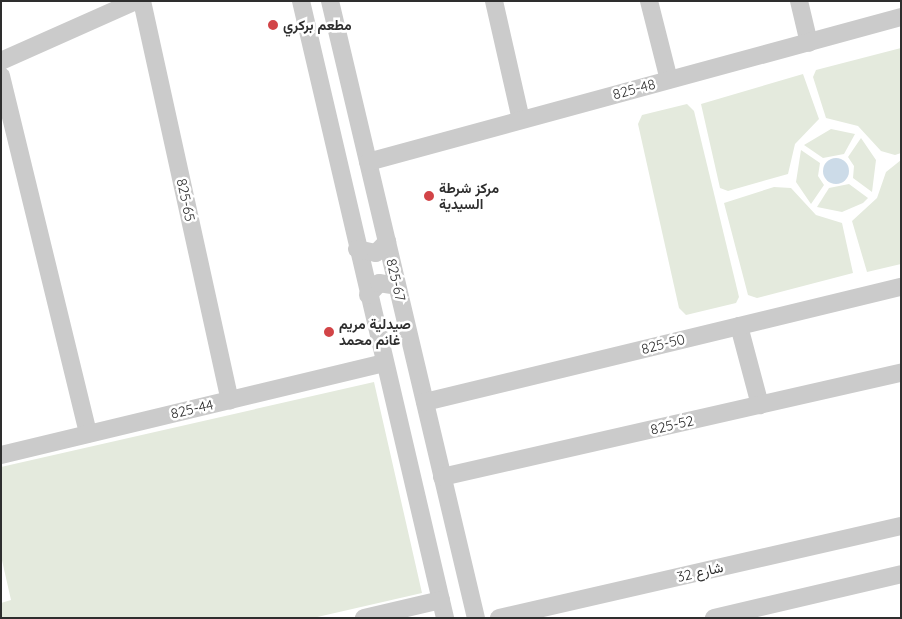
<!DOCTYPE html>
<meta charset="utf-8">
<style>
body{margin:0}
#map{position:relative;width:902px;height:619px;overflow:hidden;background:#fff;font-family:Quicksand,Vazirmatn,sans-serif}
div>[style]{position:absolute}
.green>*{inset:0;background:#e4eadd}
.water>*{inset:0;background:#ccdbe8}
.round{border-radius:50%}
.minor>*{height:18px;margin:-9px;padding:0 9px;transform-origin:9px;border-radius:9px;background:#cbcbcb}
.dots>*{width:14px;height:14px;translate:-50% -50%;box-sizing:border-box;border:2px solid #fff;border-radius:50%}
span{translate:-50% -50%;white-space:nowrap;text-align:center;line-height:1.15;-webkit-text-stroke:5px #fff;paint-order:stroke}
.poi-label{font-size:14px;color:#2e2e2e;font-weight:700}
.left{translate:0 -50%;text-align:left}
.street-label{font-size:14px;color:#2e2e2e}
.frame{position:absolute;inset:0;border:2px solid #2e2e2e;pointer-events:none}
</style>
<div id="map">
<div class="green">
<div style="clip-path:polygon(901px 48px,901px 153px,895px 155px,881px 151px,858px 126px,826px 118px,813px 77px,816px 70px)"></div>
<div style="clip-path:polygon(803px 74px,819px 119px,795px 144px,788px 174px,728px 191px,720px 188px,701px 104px)"></div>
<div style="clip-path:polygon(687px 104px,694px 111px,739px 297px,736px 303px,686px 315px,679px 308px,638px 124px,642px 115px)"></div>
<div style="clip-path:polygon(831px 129px,855px 134px,844px 154px,823px 158px,804px 145px)"></div>
<div style="clip-path:polygon(861px 138px,876px 160px,872px 192px,853px 178px,854px 166px,848px 157px)"></div>
<div style="clip-path:polygon(801px 150px,820px 163px,818px 176px,824px 185px,811px 204px,796px 182px)"></div>
<div style="clip-path:polygon(901px 160px,901px 264px,867px 272px,852px 221px,877px 198px,886px 172px)"></div>
<div style="clip-path:polygon(849px 184px,868px 198px,863px 203px,842px 212px,817px 207px,829px 188px)"></div>
<div style="clip-path:polygon(774px 187px,791px 188px,816px 215px,842px 223px,853px 273px,757px 298px,748px 295px,724px 203px)"></div>
<div style="clip-path:polygon(374px 382px,422px 593px,313px 618px,1px 618px,1px 603px,11px 600px,1px 556px,1px 467px)"></div>
</div>
<div class="water">
<div class="round" style="left:823px;top:158px;width:26px;height:26px"></div>
</div>
<div class="minor">
<div style="left:142px;top:1px;width:409px;rotate:77.6deg"></div>
<div style="left:301px;top:1px;width:634px;rotate:76.86deg"></div>
<div style="left:330px;top:1px;width:634px;rotate:76.69deg"></div>
<div style="left:494px;top:1px;width:122px;rotate:77.2deg"></div>
<div style="left:649px;top:1px;width:81px;rotate:75.8deg"></div>
<div style="left:799px;top:1px;width:43px;rotate:76.6deg"></div>
<div style="left:1px;top:61px;width:148px;rotate:-24deg"></div>
<div style="left:1px;top:76px;width:368px;rotate:76.3deg"></div>
<div style="left:368px;top:162px;width:552px;rotate:-15.22deg"></div>
<div style="left:357px;top:249px;width:19px;rotate:12deg"></div>
<div style="left:376px;top:253px;width:16px;rotate:-45deg"></div>
<div style="left:368px;top:295px;width:16px;rotate:-47deg"></div>
<div style="left:379px;top:283px;width:18px;rotate:9deg"></div>
<div style="left:739px;top:326px;width:82px;rotate:75.1deg"></div>
<div style="left:425px;top:402px;width:490px;rotate:-13.6deg"></div>
<div style="left:1px;top:455px;width:393px;rotate:-13.5deg"></div>
<div style="left:442px;top:477px;width:471px;rotate:-12.8deg"></div>
<div style="left:364px;top:618px;width:79px;rotate:-13.2deg"></div>
<div style="left:499px;top:618px;width:412px;rotate:-12.9deg"></div>
<div style="left:714px;top:618px;width:192px;rotate:-13.2deg"></div>
</div>
<div class="dots">
<div style="left:273px;top:25px;background:#d24447"></div>
<div style="left:429px;top:196px;background:#d24447"></div>
<div style="left:329px;top:332px;background:#d24447"></div>
</div>
<div class="poi-label">
<span class="left" style="left:283px;top:25px">مطعم بركري</span>
<span class="left" style="left:439px;top:196px">مركز شرطة<br>السيدية</span>
<span class="left" style="left:339px;top:332px">صيدلية مريم<br>غانم محمد</span>
</div>
<div class="street-label">
<span style="left:634px;top:89px;rotate:-15deg">825-48</span>
<span style="left:186px;top:200px;rotate:78deg">825-65</span>
<span style="left:396px;top:280px;rotate:77deg">825-67</span>
<span style="left:663px;top:344px;rotate:-14deg">825-50</span>
<span style="left:192px;top:409px;rotate:-13deg">825-44</span>
<span style="left:672px;top:425px;rotate:-13deg">825-52</span>
<span style="left:700px;top:572px;rotate:-13deg">شارع 32</span>
</div>
<div class="frame"></div>
</div>
